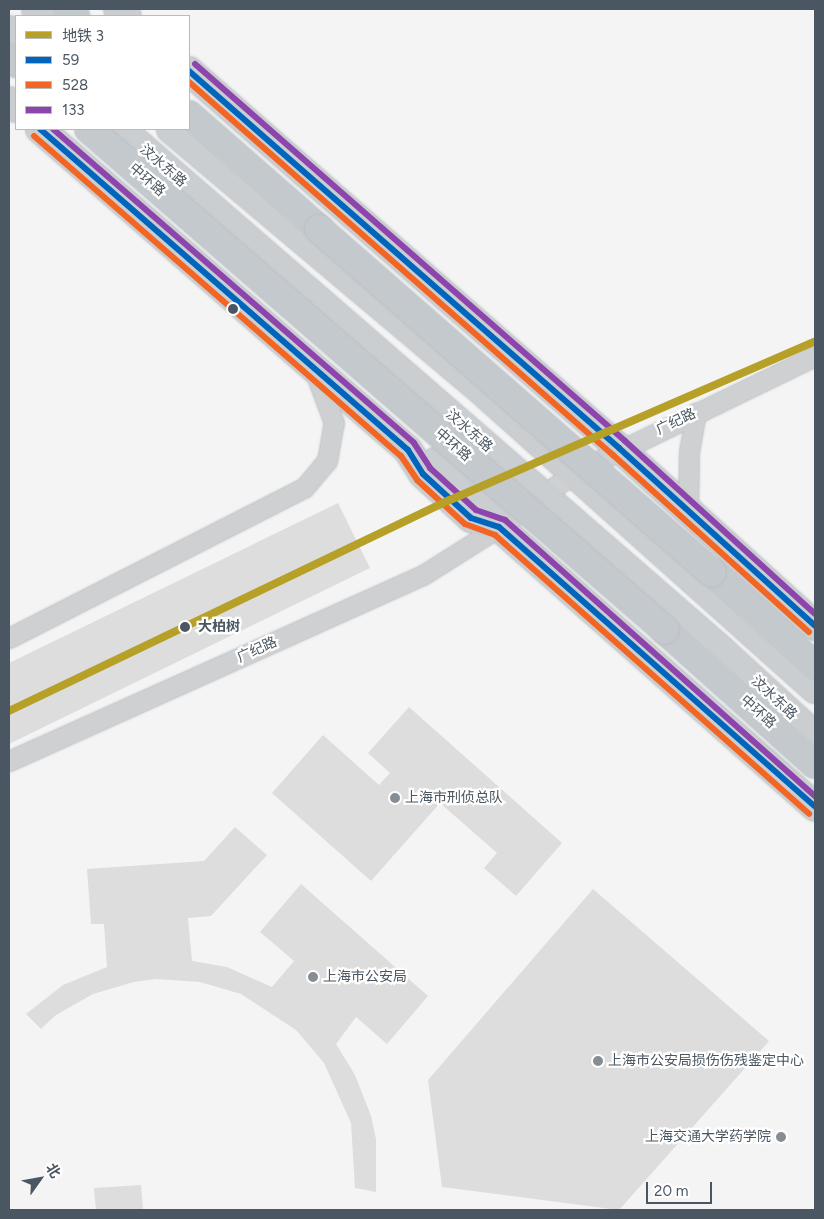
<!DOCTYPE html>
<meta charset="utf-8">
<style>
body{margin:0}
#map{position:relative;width:824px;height:1219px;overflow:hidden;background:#f4f4f4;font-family:Figtree,"Noto Sans SC",sans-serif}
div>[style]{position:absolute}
.building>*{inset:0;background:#ddddde}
.roads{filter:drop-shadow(0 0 1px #b9bec3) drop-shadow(0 0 1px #b9bec3)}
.minor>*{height:19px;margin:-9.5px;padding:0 9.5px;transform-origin:9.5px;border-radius:9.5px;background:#ced0d2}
.primary>*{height:28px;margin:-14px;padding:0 14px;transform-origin:14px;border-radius:14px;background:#caced1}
.trunk>*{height:28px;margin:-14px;padding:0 14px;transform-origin:14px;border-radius:14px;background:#c4c9cd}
.bridges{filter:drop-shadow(0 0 1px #b9bec3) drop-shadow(0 0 1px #b9bec3)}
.trunk-bridge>*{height:28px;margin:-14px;padding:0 14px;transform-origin:14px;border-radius:14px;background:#c4c9cd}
.bus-1>*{height:6px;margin:-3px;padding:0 3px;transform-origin:3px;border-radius:3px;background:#0065bd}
.bus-2>*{height:6px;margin:-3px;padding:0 3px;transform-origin:3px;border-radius:3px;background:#f26522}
.bus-3>*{height:6px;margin:-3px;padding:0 3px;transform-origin:3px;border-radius:3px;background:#8e44ad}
.metro-1>*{height:8px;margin:-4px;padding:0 4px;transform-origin:4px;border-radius:4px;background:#b7a027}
.dots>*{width:14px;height:14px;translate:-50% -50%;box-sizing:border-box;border:2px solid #fff;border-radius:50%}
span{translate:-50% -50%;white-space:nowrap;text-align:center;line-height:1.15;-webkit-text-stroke:4.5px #fff;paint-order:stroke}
.street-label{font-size:14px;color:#4a5661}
.stop-label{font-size:14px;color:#4a5661;font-weight:700}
.left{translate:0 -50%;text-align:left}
.poi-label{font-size:14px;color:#4a5661}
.right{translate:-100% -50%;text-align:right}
.frame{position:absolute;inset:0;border:10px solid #4a5661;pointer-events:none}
.legend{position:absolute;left:15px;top:15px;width:175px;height:115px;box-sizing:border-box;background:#fff;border:1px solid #b7bbc0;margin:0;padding:6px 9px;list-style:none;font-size:15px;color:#4a5661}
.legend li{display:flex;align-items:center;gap:10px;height:25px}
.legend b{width:25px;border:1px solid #b7bbc0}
.north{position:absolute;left:15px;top:1154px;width:50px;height:50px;-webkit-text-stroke:4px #fff;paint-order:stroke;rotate:58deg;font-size:14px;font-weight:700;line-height:20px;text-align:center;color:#4a5661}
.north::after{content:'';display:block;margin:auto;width:18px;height:22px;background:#4a5661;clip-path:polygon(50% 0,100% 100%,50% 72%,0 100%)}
.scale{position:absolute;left:646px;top:1182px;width:66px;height:22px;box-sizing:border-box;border:2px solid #4a5661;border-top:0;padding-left:6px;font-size:15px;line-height:18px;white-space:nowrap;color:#4a5661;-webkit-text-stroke:4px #fff;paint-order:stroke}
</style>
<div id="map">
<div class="building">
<div style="clip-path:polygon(338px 503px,370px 568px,9px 744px,9px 663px)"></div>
<div style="clip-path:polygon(409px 707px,562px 843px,516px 896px,484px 868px,497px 853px,440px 803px,371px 881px,272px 793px,323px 735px,379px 785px,390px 773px,368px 753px)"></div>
<div style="clip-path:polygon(235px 827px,267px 855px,211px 916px,188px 918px,192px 961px,227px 967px,272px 987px,294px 961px,260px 932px,301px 884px,428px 996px,387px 1044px,356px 1017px,336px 1044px,355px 1075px,371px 1116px,376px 1139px,376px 1192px,355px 1188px,351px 1123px,324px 1063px,296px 1030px,241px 994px,200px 982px,156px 979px,134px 982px,93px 994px,56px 1015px,41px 1029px,26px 1014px,63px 985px,107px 967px,104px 924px,91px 924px,87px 869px,204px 861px)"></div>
<div style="clip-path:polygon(593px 889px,769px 1041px,619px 1210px,442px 1187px,428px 1080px)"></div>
<div style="clip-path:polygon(141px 1185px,143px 1210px,96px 1210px,94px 1188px)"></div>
</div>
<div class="roads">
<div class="minor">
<div style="left:688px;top:511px;width:59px;rotate:-89deg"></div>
<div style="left:689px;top:452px;width:40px;rotate:-80deg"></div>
<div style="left:9px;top:638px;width:331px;rotate:-27deg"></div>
<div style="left:304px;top:488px;width:35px;rotate:-50deg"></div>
<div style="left:327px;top:461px;width:39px;rotate:-80deg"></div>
<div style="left:334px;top:423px;width:54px;rotate:-110.4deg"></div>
<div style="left:9px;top:761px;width:454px;rotate:-24.2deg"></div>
<div style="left:423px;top:575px;width:90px;rotate:-32.3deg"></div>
<div style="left:499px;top:527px;width:92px;rotate:-35.8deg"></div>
<div style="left:574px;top:473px;width:268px;rotate:-25.9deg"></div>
</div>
<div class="primary">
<div style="left:36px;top:9px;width:11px;rotate:41deg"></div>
<div style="left:118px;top:9px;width:11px;rotate:38deg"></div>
<div style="left:9px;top:30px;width:9px;rotate:41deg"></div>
<div style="left:189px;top:71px;width:572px;rotate:41.24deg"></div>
<div style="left:619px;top:448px;width:265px;rotate:42.2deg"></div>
<div style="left:9px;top:101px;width:10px;rotate:45deg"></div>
<div style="left:40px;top:129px;width:488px;rotate:41.1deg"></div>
<div style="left:408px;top:450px;width:28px;rotate:58deg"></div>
<div style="left:423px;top:474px;width:65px;rotate:42.5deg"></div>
<div style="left:471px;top:518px;width:29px;rotate:18deg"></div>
<div style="left:499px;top:527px;width:422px;rotate:41.5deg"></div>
<div style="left:121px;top:129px;width:793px;rotate:40.96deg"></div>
<div style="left:720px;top:649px;width:129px;rotate:42.5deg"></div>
<div style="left:171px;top:129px;width:395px;rotate:40.1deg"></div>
<div style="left:473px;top:383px;width:459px;rotate:41.8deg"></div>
<div style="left:437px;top:461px;width:72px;rotate:42.2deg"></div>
<div style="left:490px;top:509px;width:20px;rotate:63deg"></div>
</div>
<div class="trunk">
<div style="left:67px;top:9px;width:11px;rotate:41deg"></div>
<div style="left:9px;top:56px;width:10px;rotate:45deg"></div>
<div style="left:189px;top:115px;width:173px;rotate:41.2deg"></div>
<div style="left:712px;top:573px;width:139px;rotate:42.1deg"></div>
<div style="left:665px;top:630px;width:201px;rotate:41.8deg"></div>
</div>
</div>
<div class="bridges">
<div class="trunk-bridge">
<div style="left:89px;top:129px;width:763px;rotate:41.02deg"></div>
<div style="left:319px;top:229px;width:522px;rotate:41.2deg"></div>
</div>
</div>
<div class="bus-1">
<div style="left:189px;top:71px;width:572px;rotate:41.24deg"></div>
<div style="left:619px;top:448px;width:265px;rotate:42.2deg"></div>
<div style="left:40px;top:129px;width:488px;rotate:41.1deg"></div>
<div style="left:408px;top:450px;width:28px;rotate:58deg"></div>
<div style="left:423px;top:474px;width:65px;rotate:42.5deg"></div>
<div style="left:471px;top:518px;width:29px;rotate:18deg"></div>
<div style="left:499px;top:527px;width:422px;rotate:41.5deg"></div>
</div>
<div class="bus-2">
<div style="left:189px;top:82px;width:565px;rotate:41.34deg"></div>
<div style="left:613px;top:455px;width:264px;rotate:42.1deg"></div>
<div style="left:34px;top:136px;width:487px;rotate:41.1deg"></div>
<div style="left:401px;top:456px;width:29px;rotate:56deg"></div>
<div style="left:417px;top:480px;width:65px;rotate:42.5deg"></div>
<div style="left:465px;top:524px;width:32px;rotate:20deg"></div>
<div style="left:495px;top:535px;width:420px;rotate:41.6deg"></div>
</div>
<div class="bus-3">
<div style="left:195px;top:64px;width:572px;rotate:41.24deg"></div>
<div style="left:625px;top:441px;width:257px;rotate:42.3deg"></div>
<div style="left:53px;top:129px;width:478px;rotate:41deg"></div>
<div style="left:414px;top:443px;width:30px;rotate:57deg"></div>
<div style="left:430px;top:468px;width:62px;rotate:42.4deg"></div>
<div style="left:476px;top:510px;width:31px;rotate:19deg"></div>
<div style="left:505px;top:520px;width:415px;rotate:41.7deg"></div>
</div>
<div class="metro-1">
<div style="left:9px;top:711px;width:489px;rotate:-25.6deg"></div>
<div style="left:450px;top:500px;width:398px;rotate:-23.5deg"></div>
</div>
<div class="dots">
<div style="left:233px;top:309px;background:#4a5661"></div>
<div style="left:185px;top:627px;background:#4a5661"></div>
<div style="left:395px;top:798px;background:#868d94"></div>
<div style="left:313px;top:977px;background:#868d94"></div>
<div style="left:598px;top:1061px;background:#868d94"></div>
<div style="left:781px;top:1137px;background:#868d94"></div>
</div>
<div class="street-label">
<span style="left:163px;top:166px;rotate:41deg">汶水东路</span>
<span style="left:147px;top:180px;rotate:41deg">中环路</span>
<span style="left:676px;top:422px;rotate:-25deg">广纪路</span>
<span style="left:469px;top:431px;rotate:41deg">汶水东路</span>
<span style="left:453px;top:445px;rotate:41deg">中环路</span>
<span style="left:257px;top:650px;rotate:-24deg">广纪路</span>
<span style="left:774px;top:698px;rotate:43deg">汶水东路</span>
<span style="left:758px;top:712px;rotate:42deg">中环路</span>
</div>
<div class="stop-label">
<span class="left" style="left:198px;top:627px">大柏树</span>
</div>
<div class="poi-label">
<span class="left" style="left:405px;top:798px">上海市刑侦总队</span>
<span class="left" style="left:323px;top:977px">上海市公安局</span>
<span class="left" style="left:608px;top:1061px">上海市公安局损伤伤残鉴定中心</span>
<span class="right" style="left:771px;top:1137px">上海交通大学药学院</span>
</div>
<div class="frame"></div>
<ul class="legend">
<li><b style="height:6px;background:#b7a027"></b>地铁 3</li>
<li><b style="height:6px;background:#0065bd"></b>59</li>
<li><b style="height:6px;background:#f26522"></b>528</li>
<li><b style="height:6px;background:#8e44ad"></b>133</li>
</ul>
<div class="north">北</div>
<div class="scale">20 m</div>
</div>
